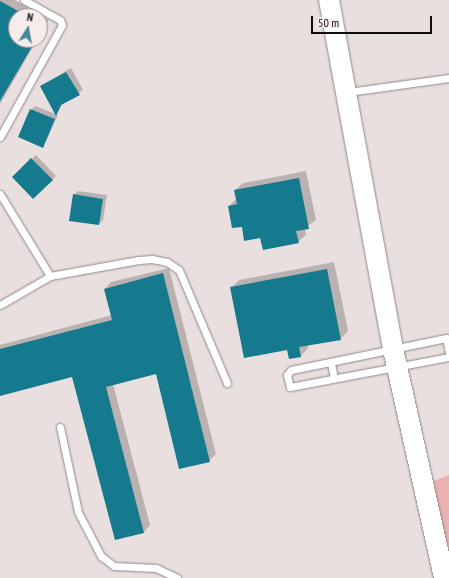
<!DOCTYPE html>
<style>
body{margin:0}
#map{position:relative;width:449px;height:578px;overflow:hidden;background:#e8dfde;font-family:"PT Sans Narrow",sans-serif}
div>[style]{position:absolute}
.green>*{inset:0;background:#e9b1b0}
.shadow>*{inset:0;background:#0003}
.building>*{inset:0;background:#157a8d}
.roads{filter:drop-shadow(0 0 1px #918888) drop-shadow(0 0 1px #918888)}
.lane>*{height:7px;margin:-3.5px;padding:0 3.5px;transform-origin:3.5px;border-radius:3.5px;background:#fff}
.secondary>*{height:20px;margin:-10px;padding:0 10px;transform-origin:10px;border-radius:10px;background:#fff}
span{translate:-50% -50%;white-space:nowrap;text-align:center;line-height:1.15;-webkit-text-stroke:4px #f5eceb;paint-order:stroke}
.north{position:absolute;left:8px;top:8px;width:40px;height:40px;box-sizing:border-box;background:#f5eceb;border:1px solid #999392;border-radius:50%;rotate:11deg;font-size:11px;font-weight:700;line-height:16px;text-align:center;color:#100d0d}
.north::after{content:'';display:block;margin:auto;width:14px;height:18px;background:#448897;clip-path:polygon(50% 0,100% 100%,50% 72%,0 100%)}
.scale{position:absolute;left:311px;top:16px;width:121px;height:18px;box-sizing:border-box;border:2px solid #100d0d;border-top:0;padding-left:5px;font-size:12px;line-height:14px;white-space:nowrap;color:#100d0d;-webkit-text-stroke:3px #f5eceb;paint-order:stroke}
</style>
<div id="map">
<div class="green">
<div style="clip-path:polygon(449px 475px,449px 578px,431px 482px)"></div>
</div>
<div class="shadow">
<div style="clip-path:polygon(0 0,15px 0,49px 20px,40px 35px,40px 16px,16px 16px,16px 40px,37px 40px,0 104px)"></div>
<div style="clip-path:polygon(71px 68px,83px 90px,63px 103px,57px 114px,41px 86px)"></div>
<div style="clip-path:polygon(35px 106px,58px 115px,43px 147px,31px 110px)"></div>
<div style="clip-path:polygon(36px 155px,56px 176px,33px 198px,13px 177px)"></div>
<div style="clip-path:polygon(306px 171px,316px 220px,305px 228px,306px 235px,298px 242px,261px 237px,242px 225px,229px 206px,237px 198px,235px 190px,243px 183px)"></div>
<div style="clip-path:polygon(78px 191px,107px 195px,103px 220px,99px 224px,74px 195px)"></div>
<div style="clip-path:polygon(334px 262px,348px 331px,340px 339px,308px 345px,308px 348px,301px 356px,288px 349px,231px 288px,239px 280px)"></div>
<div style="clip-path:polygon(169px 268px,216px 454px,209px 461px,157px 373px,113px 384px,150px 525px,144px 532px,115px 539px,73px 376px,0 395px,0 345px,112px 315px,105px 289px,111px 282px)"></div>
</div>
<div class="building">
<div style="clip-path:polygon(0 1px,27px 16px,16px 16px,16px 40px,36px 40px,0 101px)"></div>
<div style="clip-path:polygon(66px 72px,80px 95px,61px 105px,56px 116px,40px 86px)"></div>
<div style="clip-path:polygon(30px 109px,55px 119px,43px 148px,18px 137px)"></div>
<div style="clip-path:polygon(31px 158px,53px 180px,33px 199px,12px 177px)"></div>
<div style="clip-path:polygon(299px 178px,309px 229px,296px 231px,299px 243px,263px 250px,260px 238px,244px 241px,242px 227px,232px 228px,228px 206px,237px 204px,234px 190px)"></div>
<div style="clip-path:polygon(73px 194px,103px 199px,99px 225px,69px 221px)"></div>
<div style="clip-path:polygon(327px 269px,341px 340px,299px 347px,301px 357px,289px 359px,287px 350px,244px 358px,230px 287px)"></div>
<div style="clip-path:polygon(163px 273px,210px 462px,179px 469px,156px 374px,106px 387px,144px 533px,115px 540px,72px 377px,0 396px,0 349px,112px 320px,104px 289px)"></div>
</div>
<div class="roads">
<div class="lane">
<div style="left:348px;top:92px;width:102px;rotate:-7.9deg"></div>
<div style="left:0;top:137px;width:128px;rotate:-61deg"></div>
<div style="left:62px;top:25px;width:5px;rotate:-112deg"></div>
<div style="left:60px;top:20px;width:41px;rotate:-150.9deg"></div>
<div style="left:0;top:194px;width:96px;rotate:58.6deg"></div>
<div style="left:0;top:305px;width:58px;rotate:-30.1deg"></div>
<div style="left:50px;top:276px;width:90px;rotate:-10.2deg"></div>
<div style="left:139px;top:260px;width:13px;rotate:-4deg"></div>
<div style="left:152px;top:259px;width:15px;rotate:11deg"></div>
<div style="left:167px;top:262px;width:14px;rotate:34deg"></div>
<div style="left:179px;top:270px;width:123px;rotate:67deg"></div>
<div style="left:449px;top:353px;width:15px;rotate:-101deg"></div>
<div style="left:446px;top:338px;width:158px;rotate:168.3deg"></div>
<div style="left:291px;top:370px;width:6px;rotate:129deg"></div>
<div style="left:287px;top:375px;width:12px;rotate:76deg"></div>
<div style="left:290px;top:387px;width:162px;rotate:-10.7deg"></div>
<div style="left:331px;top:363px;width:15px;rotate:79deg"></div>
<div style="left:60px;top:427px;width:87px;rotate:78deg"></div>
<div style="left:78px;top:512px;width:50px;rotate:62.4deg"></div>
<div style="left:101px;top:556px;width:16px;rotate:38deg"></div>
<div style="left:114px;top:566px;width:42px;rotate:2.7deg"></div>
<div style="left:156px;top:568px;width:23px;rotate:25deg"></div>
</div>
<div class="secondary">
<div style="left:329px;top:0;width:355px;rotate:79.6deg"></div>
<div style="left:393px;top:349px;width:235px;rotate:77.4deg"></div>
</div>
</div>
<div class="north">N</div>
<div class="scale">50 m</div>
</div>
